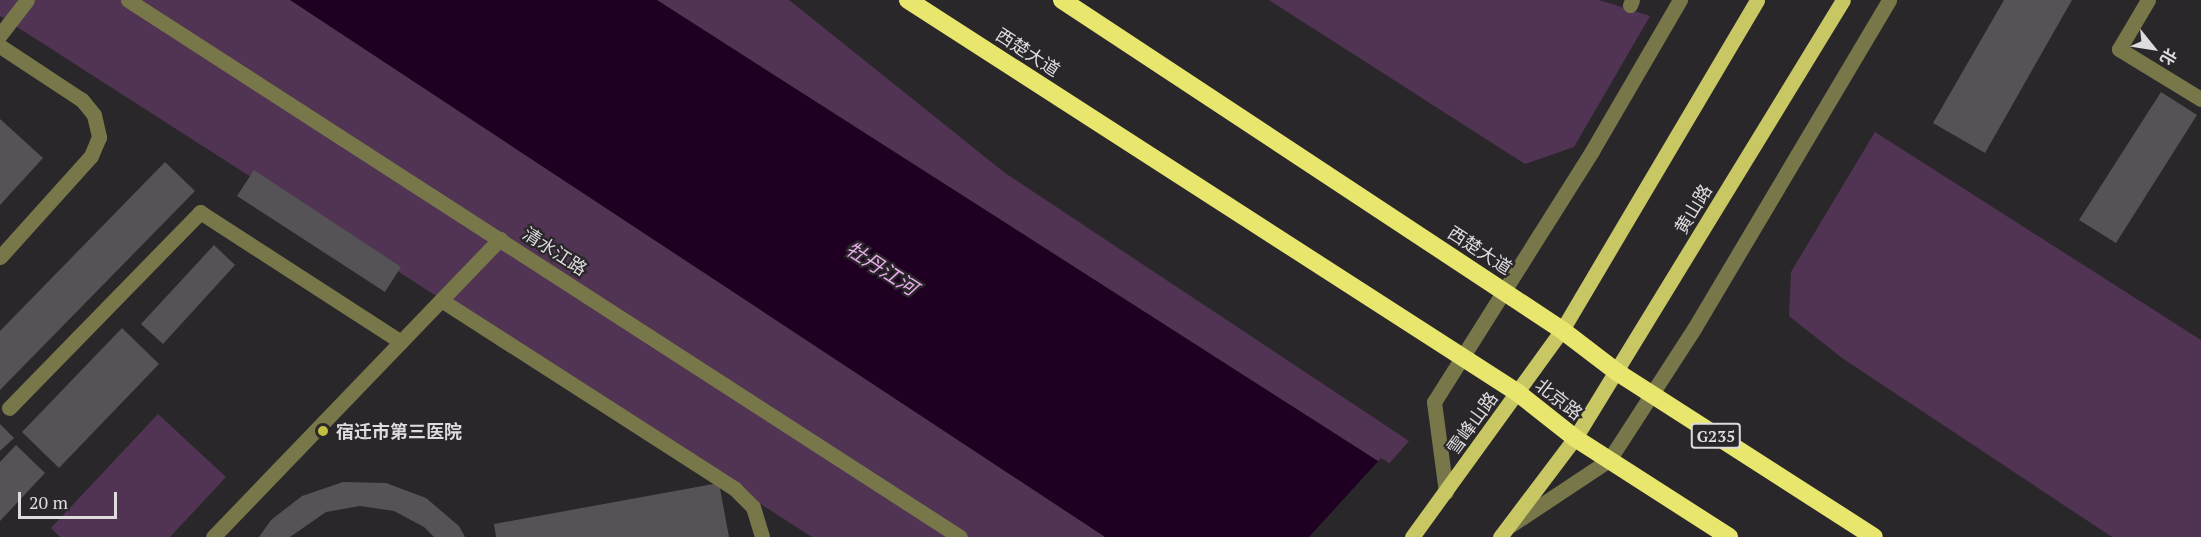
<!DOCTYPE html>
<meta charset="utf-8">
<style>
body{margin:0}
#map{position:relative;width:2201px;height:537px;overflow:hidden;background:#2a272a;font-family:"PT Serif","Noto Sans SC",serif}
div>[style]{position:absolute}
.green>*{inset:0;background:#513453}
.water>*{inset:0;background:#1f0022}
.pier>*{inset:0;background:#2a272a}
.building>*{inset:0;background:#555355}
.minor>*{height:15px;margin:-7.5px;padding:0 7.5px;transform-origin:7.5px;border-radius:7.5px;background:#78774a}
.major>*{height:15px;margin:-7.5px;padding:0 7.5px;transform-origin:7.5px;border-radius:7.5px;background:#c8c764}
.highway>*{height:18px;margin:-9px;padding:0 9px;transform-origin:9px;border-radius:9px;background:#e8e66d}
.dots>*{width:16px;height:16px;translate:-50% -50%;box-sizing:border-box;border:3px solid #2a272a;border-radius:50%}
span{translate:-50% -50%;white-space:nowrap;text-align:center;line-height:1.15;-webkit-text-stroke:4.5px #2a272a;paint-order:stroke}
.shield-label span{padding:2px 4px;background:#2a272a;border:2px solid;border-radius:4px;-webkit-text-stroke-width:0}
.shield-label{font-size:16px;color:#dedcde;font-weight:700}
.street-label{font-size:18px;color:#dedcde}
.poi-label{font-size:18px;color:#dedcde;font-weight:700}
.left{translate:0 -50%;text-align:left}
.water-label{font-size:20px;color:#ebacee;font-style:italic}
.north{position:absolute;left:2123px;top:18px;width:60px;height:60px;-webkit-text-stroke:4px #2a272a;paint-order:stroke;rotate:120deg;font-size:16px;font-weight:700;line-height:24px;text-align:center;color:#dedcde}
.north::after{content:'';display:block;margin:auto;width:21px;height:27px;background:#dedcde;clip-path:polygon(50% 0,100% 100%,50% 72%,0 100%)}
.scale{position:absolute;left:18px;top:492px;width:99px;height:27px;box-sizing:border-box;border:3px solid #dedcde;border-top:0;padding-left:8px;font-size:18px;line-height:21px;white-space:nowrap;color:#dedcde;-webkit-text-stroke:4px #2a272a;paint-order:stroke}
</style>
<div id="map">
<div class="green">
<div style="clip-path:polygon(0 0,789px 0,1005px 173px,1409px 441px,1325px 537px,812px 537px,0 16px)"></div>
<div style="clip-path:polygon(1269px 0,1599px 0,1650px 16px,1574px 147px,1525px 164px)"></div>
<div style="clip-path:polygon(1875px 132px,2201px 340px,2201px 537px,2112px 537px,1842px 358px,1789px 316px,1791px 272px)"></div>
<div style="clip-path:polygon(158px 414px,226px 477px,170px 537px,60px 537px,51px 528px)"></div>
</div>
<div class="water">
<div style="clip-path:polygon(290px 0,657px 0,1497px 537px,1105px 537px)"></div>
</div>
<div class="pier">
<div style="clip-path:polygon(1381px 458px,1499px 534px,1500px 537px,1309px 537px)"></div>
</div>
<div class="building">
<div style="clip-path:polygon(2004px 0,2072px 0,1985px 153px,1933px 123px)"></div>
<div style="clip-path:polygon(2161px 92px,2197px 115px,2116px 243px,2079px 220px)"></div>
<div style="clip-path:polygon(0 119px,43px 158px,0 205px)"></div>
<div style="clip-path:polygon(165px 162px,195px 191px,0 390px,0 331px)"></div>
<div style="clip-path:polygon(254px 170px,401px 267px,385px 292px,237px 196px)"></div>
<div style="clip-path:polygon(214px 245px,235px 265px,163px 344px,141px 324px)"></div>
<div style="clip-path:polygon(122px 328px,159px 364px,59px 468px,22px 432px)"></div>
<div style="clip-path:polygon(0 424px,14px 438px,0 451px)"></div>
<div style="clip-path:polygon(16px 445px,45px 473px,0 521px,0 462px)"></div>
<div style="clip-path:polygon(343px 482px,386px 483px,426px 498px,459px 526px,465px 537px,434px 537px,424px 527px,394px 511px,360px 506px,326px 512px,290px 537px,259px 537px,271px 520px,302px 496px)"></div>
<div style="clip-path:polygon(719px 483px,729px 537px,496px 537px,494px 524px)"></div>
</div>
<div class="minor">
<div style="left:128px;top:0;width:990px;rotate:32.84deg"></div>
<div style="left:2148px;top:0;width:57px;rotate:120.6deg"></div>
<div style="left:2119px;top:49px;width:96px;rotate:31.4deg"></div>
<div style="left:1630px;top:5px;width:5px;rotate:-68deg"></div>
<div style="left:0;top:35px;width:44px;rotate:-52.4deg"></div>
<div style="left:0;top:46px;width:98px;rotate:33.4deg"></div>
<div style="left:82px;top:100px;width:19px;rotate:51deg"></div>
<div style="left:94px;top:115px;width:23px;rotate:77deg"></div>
<div style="left:99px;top:137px;width:21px;rotate:113deg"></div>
<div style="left:91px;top:156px;width:136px;rotate:132deg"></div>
<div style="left:441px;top:300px;width:350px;rotate:32.7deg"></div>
<div style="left:735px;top:489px;width:25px;rotate:45deg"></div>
<div style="left:753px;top:507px;width:31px;rotate:73deg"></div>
<div style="left:9px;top:408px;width:274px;rotate:-45.7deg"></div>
<div style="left:200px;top:212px;width:239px;rotate:32.9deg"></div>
<div style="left:1446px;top:492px;width:91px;rotate:-97.6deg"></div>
<div style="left:1434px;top:402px;width:297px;rotate:-57.8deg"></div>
<div style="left:1592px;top:151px;width:175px;rotate:-59.8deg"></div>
<div style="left:1511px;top:525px;width:118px;rotate:-33.6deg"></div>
<div style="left:1609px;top:460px;width:158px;rotate:-57.1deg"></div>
<div style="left:1695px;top:327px;width:380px;rotate:-59.3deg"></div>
<div style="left:213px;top:537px;width:414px;rotate:-46.1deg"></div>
</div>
<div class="major">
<div style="left:1412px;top:537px;width:256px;rotate:-54.1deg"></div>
<div style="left:1562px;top:330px;width:383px;rotate:-59.4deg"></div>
<div style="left:1500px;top:537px;width:124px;rotate:-52.9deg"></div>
<div style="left:1575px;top:438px;width:513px;rotate:-58.54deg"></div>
</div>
<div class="highway">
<div style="left:908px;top:0;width:726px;rotate:32.79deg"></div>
<div style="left:1518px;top:393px;width:73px;rotate:38.3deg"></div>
<div style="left:1575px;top:438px;width:183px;rotate:32.7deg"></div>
<div style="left:1062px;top:0;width:599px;rotate:33.42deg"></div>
<div style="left:1562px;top:330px;width:69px;rotate:37.4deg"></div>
<div style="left:1617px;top:372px;width:305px;rotate:32.7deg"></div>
</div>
<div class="dots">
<div style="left:323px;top:431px;background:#c1be40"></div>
</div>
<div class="shield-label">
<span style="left:1716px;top:436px">G235</span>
</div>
<div class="street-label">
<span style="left:1028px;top:52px;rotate:33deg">西楚大道</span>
<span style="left:1693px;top:209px;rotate:-59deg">黄山路</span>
<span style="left:1480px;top:250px;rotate:33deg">西楚大道</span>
<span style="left:555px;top:251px;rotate:33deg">清水江路</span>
<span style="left:1559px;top:399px;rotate:38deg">北京路</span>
<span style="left:1472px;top:423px;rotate:-54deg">雪峰山路</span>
</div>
<div class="poi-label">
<span class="left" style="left:336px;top:431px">宿迁市第三医院</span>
</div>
<div class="water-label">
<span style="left:882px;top:268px;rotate:33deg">牡丹江河</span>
</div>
<div class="north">北</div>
<div class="scale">20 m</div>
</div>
